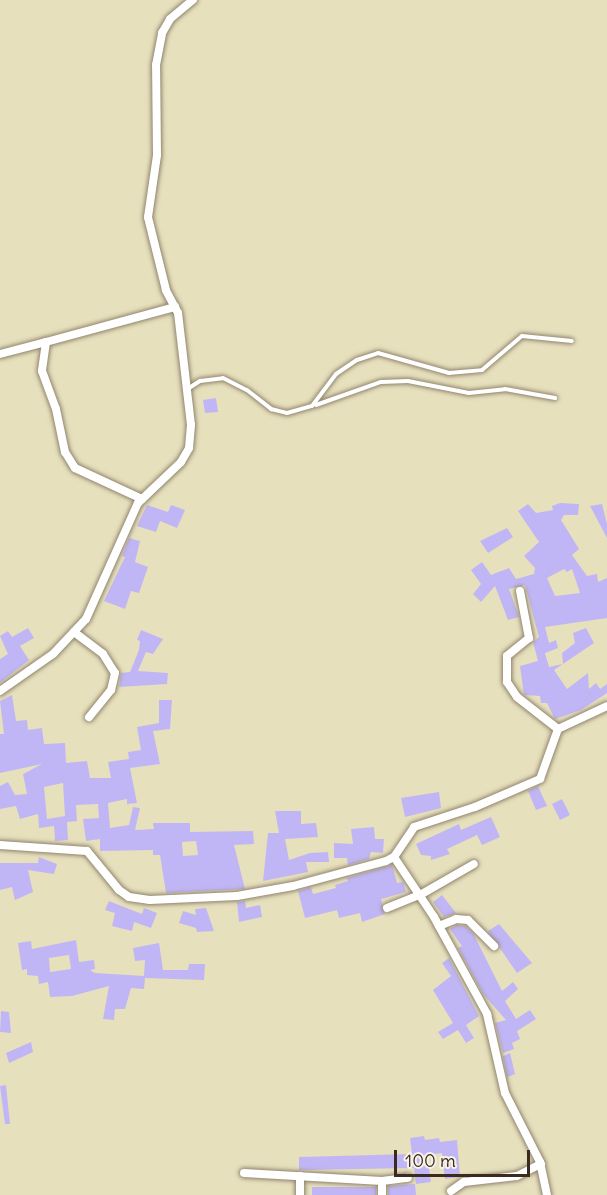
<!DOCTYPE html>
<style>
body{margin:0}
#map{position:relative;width:607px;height:1195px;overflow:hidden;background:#e7e0bd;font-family:Delius,sans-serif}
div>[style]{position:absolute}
.building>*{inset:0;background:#c1b6f5}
.roads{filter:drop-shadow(0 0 2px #91856e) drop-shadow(0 0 2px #91856e)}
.lane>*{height:4px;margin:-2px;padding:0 2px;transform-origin:2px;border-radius:2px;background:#fff}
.street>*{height:8px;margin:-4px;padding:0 4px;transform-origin:4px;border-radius:4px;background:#fff}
span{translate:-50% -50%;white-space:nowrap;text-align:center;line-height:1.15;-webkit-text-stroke:4.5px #f7f3e8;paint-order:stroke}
.scale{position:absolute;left:394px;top:1150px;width:136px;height:27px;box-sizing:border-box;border:3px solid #3b2a1e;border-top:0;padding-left:8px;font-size:18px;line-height:21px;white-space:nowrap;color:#3b2a1e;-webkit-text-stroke:4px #f7f3e8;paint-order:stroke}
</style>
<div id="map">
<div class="building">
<div style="clip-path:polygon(216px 398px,218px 412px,205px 413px,203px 400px)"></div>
<div style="clip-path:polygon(evenodd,560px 503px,579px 504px,578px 515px,564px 515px,561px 520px,579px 549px,572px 555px,587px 576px,597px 574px,598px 582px,607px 578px,607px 618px,545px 627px,549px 643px,556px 640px,558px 648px,545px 653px,549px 667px,563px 664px,562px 653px,575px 643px,573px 633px,586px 628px,594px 643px,554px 670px,567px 689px,588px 673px,589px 689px,596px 683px,600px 689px,607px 684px,607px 693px,581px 710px,555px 719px,547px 703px,541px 703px,540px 696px,524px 695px,520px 666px,538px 661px,533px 642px,539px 637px,525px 585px,509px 589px,519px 617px,508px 620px,495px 586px,481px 602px,473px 594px,481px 584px,471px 570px,482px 562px,491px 575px,509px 568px,516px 579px,534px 574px,535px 568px,524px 556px,539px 542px,518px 511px,528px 504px,536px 513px,553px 510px,552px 506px,560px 503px,564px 569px,567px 572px,572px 569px,580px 593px,555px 596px,547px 578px,564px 569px)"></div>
<div style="clip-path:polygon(602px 504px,607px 524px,607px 538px,590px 506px)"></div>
<div style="clip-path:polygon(147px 505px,168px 512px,171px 505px,185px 510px,177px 528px,160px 521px,156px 532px,137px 526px)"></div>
<div style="clip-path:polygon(507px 528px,513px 537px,488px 553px,480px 541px)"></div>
<div style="clip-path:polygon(129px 538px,140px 541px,135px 562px,148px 567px,139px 593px,131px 591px,125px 609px,104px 601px,125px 557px,122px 556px)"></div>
<div style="clip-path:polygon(28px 628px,34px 638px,20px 646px,29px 660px,0 683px,0 659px,8px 654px,0 636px,8px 631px,12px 637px)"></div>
<div style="clip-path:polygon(141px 630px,163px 639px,153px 654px,146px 652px,138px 671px,168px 673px,167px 684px,119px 687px,121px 673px,130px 672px,139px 650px,140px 641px,137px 640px)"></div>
<div style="clip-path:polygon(evenodd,12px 695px,16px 721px,27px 720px,28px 730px,42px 728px,44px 744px,65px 743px,66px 763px,87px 761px,90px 778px,111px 778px,108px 762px,129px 759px,128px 752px,141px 750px,137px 727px,159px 723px,159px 700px,172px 700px,170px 729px,153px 731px,160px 764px,130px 768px,137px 803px,127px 804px,127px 799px,108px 803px,110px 828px,129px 825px,133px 807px,140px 808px,135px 830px,154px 829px,153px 823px,190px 823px,190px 832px,253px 831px,254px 844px,234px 845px,245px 889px,166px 893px,160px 855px,153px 855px,153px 850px,100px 851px,100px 839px,86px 841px,83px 819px,99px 818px,98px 804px,76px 805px,77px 821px,67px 822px,68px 840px,55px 841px,54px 826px,39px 828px,38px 814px,20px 819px,16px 806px,0 809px,0 786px,8px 782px,15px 795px,27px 794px,23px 774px,42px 764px,0 773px,0 734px,4px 734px,0 701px,12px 695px,63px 783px,65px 816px,47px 819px,44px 787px,63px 783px,12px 695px,196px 841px,198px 855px,183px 856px,182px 842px,196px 841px)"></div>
<div style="clip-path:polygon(538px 786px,547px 806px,536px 810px,528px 791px)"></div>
<div style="clip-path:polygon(439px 792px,441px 808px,405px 817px,401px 798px)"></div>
<div style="clip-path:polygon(562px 799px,570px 815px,560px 820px,552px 804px)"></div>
<div style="clip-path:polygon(275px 811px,301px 811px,301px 824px,316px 823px,318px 837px,285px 839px,289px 860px,310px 853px,328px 852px,329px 862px,306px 862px,308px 872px,263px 881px,268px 833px,279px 833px)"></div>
<div style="clip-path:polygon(491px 817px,500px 837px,482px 845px,477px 835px,447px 849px,450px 854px,431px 860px,431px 856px,421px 855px,416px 844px,459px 824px,461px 830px)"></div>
<div style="clip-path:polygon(374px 827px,375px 839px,384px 839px,383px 853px,371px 852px,369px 859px,348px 865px,347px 858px,334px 858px,334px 843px,353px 844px,351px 829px)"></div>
<div style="clip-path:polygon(39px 857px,57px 864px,54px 874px,28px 870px,33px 892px,15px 900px,12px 887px,0 890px,0 863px,38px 863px)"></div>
<div style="clip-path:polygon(392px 865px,397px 883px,403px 882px,406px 892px,381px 899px,385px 914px,362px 922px,360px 913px,339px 918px,337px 910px,305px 918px,298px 891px,311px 887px,313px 894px,336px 888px,335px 885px,348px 881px,347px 878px)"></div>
<div style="clip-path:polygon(442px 895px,456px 913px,444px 917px,433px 902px)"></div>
<div style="clip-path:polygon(109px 901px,142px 914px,144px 908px,157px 913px,151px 928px,134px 922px,132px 931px,112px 926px,115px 913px,105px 910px)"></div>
<div style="clip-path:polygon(245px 901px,246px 908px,260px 905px,262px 917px,239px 922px,237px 902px)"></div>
<div style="clip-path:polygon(206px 908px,214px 931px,197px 932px,196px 928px,179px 923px,183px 911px,196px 915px,195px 909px)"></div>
<div style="clip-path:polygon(499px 924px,532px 963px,517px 973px,488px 931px)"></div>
<div style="clip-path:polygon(457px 925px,465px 926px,473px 933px,502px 991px,513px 982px,518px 989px,505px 1001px,516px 1019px,530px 1010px,536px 1019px,517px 1031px,520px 1039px,512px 1043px,514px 1049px,503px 1053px,495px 1023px,506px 1020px,483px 994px,458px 948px,462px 946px,450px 929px)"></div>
<div style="clip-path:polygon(evenodd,76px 940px,79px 962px,94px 960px,95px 969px,90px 970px,95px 973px,144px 976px,145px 960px,135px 961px,133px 948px,159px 943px,163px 970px,188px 970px,189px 964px,205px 964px,204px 980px,145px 978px,144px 989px,131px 988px,125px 1009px,115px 1009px,114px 1020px,103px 1019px,109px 986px,72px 996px,50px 997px,48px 982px,39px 984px,38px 976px,27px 975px,27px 969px,22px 970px,18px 943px,31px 941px,32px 949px,76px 940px,69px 955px,71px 969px,50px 972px,49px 958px,69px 955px)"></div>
<div style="clip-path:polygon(449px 958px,479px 1016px,466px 1025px,474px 1038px,466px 1043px,458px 1030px,443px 1039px,438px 1032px,453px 1023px,433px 990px,451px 976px,442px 963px)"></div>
<div style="clip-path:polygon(1px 1011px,9px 1012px,11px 1033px,0 1032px)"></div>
<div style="clip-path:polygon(31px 1042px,33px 1052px,9px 1063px,6px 1053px)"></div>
<div style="clip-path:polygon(510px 1053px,515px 1074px,507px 1077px,503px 1056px)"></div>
<div style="clip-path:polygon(6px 1085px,10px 1124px,5px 1124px,0 1086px)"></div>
<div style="clip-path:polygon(424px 1136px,425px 1140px,439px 1138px,440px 1142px,457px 1140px,460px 1177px,445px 1179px,442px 1153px,427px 1155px,431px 1182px,416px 1184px,414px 1168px,299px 1170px,299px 1157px,412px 1154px,410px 1138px)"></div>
<div style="clip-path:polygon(415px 1184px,416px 1195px,388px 1195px,388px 1186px)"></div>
<div style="clip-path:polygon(312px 1187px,376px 1187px,376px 1195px,312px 1195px)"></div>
</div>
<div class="roads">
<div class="lane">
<div style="left:186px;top:390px;width:17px;rotate:-33deg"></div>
<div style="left:200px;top:381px;width:23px;rotate:-7deg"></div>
<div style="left:223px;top:378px;width:27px;rotate:27deg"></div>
<div style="left:247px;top:390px;width:31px;rotate:38deg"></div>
<div style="left:271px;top:409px;width:16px;rotate:14deg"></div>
<div style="left:287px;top:413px;width:26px;rotate:-16deg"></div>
<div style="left:312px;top:406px;width:40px;rotate:-53deg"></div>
<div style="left:336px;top:374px;width:25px;rotate:-34deg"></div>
<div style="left:357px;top:360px;width:22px;rotate:-18deg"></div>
<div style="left:378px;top:353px;width:74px;rotate:15.7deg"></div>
<div style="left:449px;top:373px;width:33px;rotate:-5deg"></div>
<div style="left:482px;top:370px;width:52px;rotate:-40.4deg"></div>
<div style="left:522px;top:336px;width:50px;rotate:5.7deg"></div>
<div style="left:316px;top:405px;width:69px;rotate:-19.5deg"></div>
<div style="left:381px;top:382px;width:27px;rotate:-2deg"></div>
<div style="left:408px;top:381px;width:62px;rotate:11.1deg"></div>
<div style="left:469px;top:393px;width:36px;rotate:-6deg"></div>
<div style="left:505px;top:389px;width:51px;rotate:10.2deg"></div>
</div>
<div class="street">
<div style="left:46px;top:342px;width:134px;rotate:-15.2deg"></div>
<div style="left:0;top:354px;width:48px;rotate:-14.6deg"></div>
<div style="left:46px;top:342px;width:29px;rotate:98deg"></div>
<div style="left:42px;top:371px;width:40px;rotate:69.8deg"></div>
<div style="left:56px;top:409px;width:44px;rotate:78.2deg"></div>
<div style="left:65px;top:452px;width:19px;rotate:58deg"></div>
<div style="left:75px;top:468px;width:74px;rotate:24.8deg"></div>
<div style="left:520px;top:591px;width:48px;rotate:79.2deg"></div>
<div style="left:529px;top:638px;width:28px;rotate:141deg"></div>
<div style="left:507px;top:656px;width:26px;rotate:90deg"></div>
<div style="left:507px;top:682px;width:18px;rotate:56deg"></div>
<div style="left:517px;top:697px;width:52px;rotate:38deg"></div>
<div style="left:74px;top:632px;width:36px;rotate:37deg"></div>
<div style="left:103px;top:654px;width:22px;rotate:58deg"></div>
<div style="left:115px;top:673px;width:17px;rotate:103deg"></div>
<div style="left:111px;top:690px;width:35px;rotate:129deg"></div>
<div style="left:0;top:691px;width:65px;rotate:-34.9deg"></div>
<div style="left:53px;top:654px;width:48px;rotate:-46.7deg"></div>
<div style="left:86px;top:619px;width:127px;rotate:-65.9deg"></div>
<div style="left:138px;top:503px;width:59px;rotate:-43.6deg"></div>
<div style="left:181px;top:462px;width:16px;rotate:-60deg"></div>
<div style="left:189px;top:448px;width:23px;rotate:-85deg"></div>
<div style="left:191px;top:425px;width:113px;rotate:-96.6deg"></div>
<div style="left:178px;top:313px;width:26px;rotate:-118deg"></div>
<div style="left:166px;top:290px;width:75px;rotate:-103.9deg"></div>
<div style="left:148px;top:217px;width:63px;rotate:-81.7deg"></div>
<div style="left:157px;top:155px;width:90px;rotate:-90.6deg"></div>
<div style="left:156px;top:65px;width:33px;rotate:-79deg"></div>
<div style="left:162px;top:33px;width:16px;rotate:-60deg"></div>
<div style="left:170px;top:19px;width:30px;rotate:-40deg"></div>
<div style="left:0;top:845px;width:87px;rotate:3.9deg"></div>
<div style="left:87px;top:851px;width:50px;rotate:50.6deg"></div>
<div style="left:119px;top:890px;width:12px;rotate:35deg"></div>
<div style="left:129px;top:897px;width:21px;rotate:8deg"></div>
<div style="left:150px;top:900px;width:87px;rotate:-2.6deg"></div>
<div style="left:237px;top:896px;width:57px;rotate:-10.1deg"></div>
<div style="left:293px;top:886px;width:96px;rotate:-15deg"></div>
<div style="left:386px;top:861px;width:9px;rotate:-27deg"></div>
<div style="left:394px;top:857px;width:36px;rotate:-56deg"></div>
<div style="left:414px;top:827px;width:64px;rotate:-18.2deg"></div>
<div style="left:475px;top:807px;width:71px;rotate:-23.3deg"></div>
<div style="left:540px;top:779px;width:53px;rotate:-70.2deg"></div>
<div style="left:558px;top:729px;width:54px;rotate:-25.1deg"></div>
<div style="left:394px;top:857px;width:72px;rotate:56.3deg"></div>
<div style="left:434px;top:917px;width:111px;rotate:61.3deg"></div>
<div style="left:487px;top:1014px;width:81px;rotate:77.2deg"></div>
<div style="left:505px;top:1093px;width:77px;rotate:63.1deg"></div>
<div style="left:540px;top:1162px;width:34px;rotate:78deg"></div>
<div style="left:387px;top:908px;width:35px;rotate:-22deg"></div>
<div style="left:420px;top:895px;width:62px;rotate:-29.9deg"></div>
<div style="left:439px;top:926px;width:18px;rotate:-22deg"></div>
<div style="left:456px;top:919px;width:12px;rotate:5deg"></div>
<div style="left:468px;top:920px;width:37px;rotate:45deg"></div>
<div style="left:244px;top:1173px;width:138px;rotate:3.3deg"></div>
<div style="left:382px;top:1181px;width:26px;rotate:-7deg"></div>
<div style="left:382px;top:1181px;width:14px;rotate:90deg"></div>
<div style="left:451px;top:1191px;width:16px;rotate:-35deg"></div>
<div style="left:464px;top:1182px;width:53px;rotate:-6.5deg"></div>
<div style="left:517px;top:1176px;width:27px;rotate:-27deg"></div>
<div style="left:300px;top:1195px;width:19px;rotate:-90deg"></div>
</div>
</div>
<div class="scale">100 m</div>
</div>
